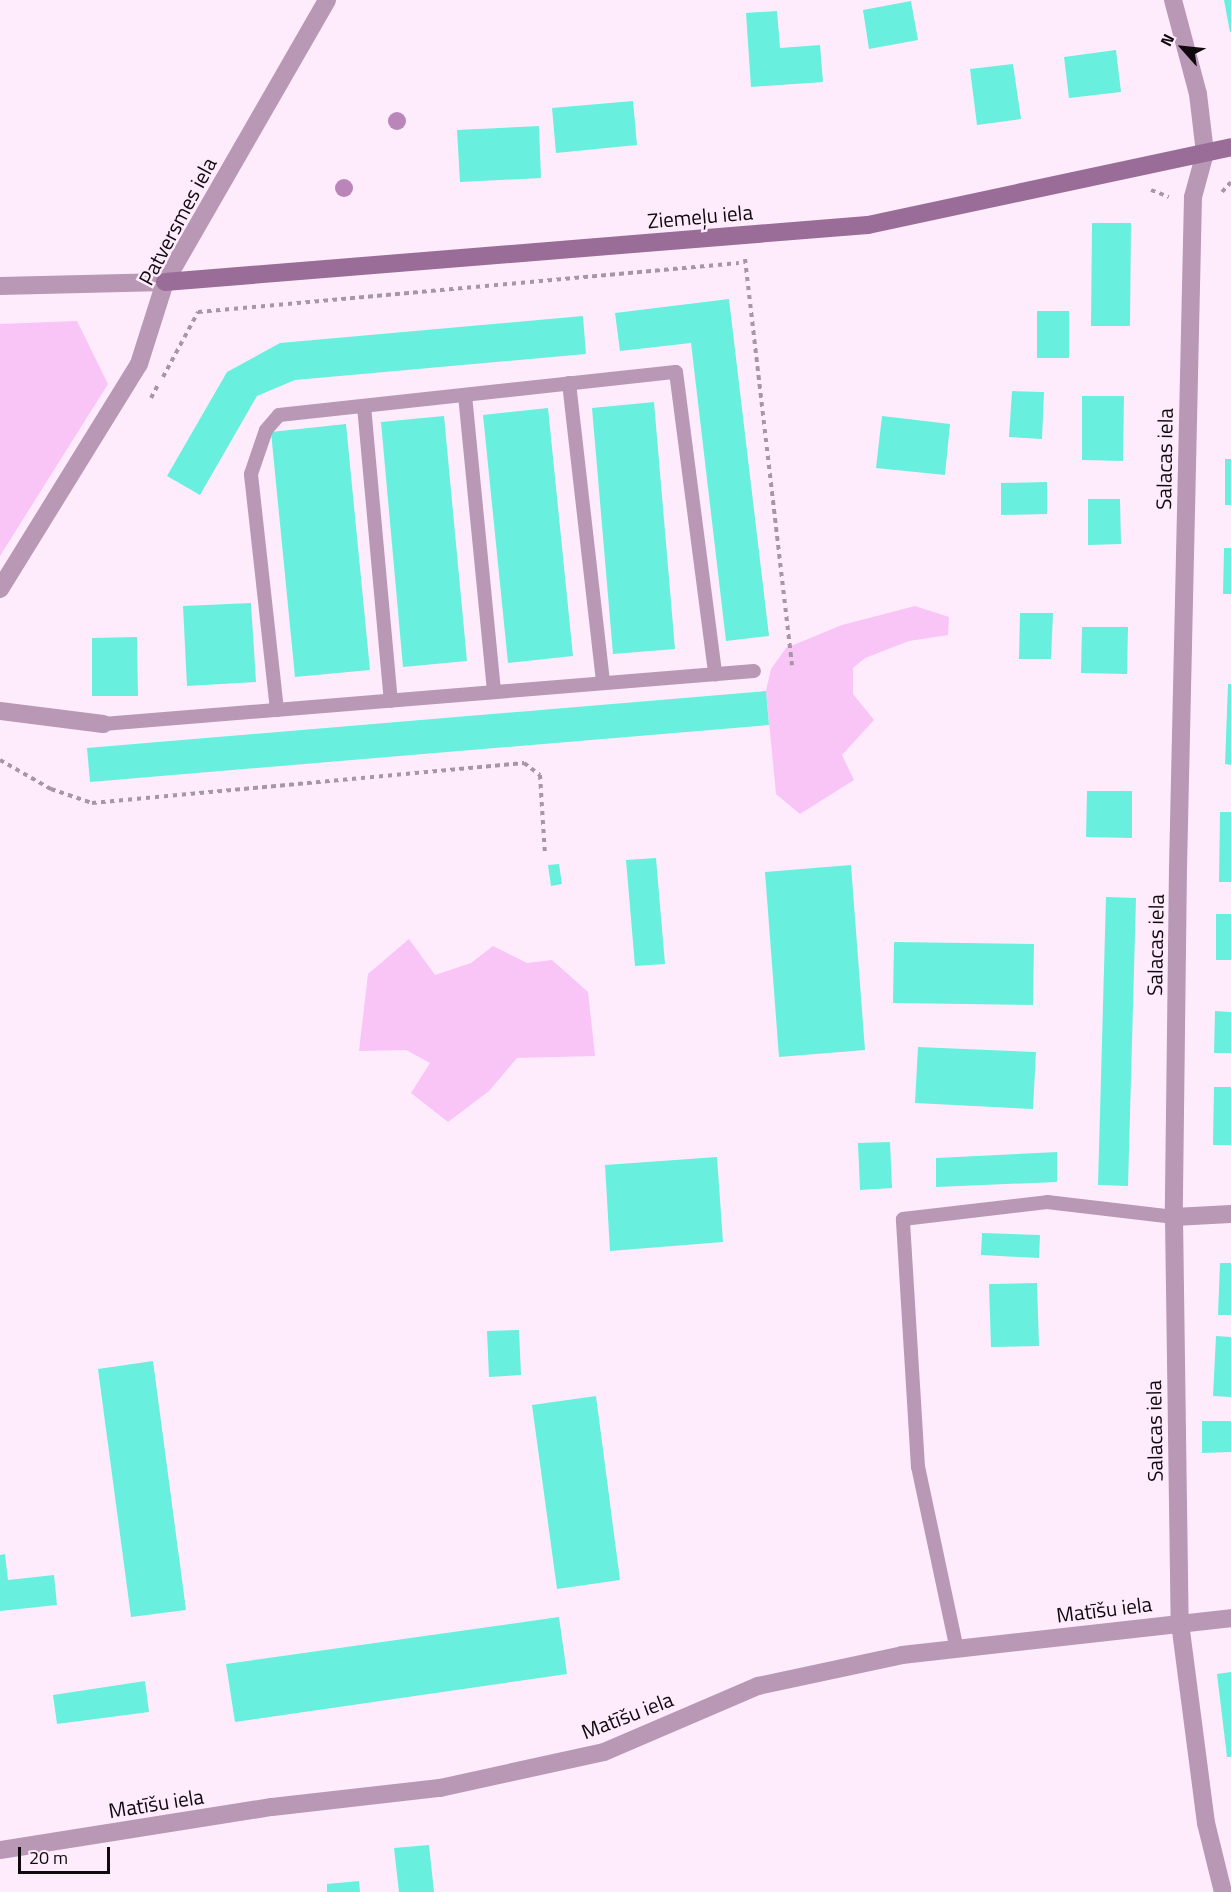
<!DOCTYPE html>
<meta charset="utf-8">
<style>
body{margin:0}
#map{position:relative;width:1231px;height:1892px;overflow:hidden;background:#feecfd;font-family:"Titillium Web",sans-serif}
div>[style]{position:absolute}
.green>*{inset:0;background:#f9c4f6}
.building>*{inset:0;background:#69efdd}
.path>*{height:4px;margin-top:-2px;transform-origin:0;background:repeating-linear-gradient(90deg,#a597a4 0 4.5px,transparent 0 9px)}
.lane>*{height:14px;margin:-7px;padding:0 7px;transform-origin:7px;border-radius:7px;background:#b898b5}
.street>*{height:18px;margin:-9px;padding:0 9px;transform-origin:9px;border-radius:9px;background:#b898b5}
.secondary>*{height:18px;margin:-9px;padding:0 9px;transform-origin:9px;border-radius:9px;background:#996d97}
.trees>*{width:18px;height:18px;margin:-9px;border-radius:50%;background:#ba85b8}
span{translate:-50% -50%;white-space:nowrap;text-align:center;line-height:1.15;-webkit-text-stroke:5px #feecfd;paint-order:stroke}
.street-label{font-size:21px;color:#100a0f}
.north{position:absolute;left:1153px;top:18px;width:60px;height:60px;-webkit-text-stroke:4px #feecfd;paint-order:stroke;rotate:297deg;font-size:16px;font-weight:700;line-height:24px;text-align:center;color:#100a0f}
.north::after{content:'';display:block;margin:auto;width:21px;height:27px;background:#100a0f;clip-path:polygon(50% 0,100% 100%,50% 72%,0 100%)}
.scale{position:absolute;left:18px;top:1847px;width:92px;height:27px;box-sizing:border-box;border:3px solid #100a0f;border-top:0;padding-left:8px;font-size:18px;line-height:21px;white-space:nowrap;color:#100a0f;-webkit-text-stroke:4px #feecfd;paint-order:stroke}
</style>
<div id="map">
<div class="green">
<div style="clip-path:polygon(77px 321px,108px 384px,0 556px,0 324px)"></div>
<div style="clip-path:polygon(915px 606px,949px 617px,948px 635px,909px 641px,865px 658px,853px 668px,853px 694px,874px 720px,842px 755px,854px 780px,800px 814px,776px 794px,766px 691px,771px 669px,786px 648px,842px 625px)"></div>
<div style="clip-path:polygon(409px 939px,435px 975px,471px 963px,493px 946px,527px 963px,552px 960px,588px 992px,595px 1056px,517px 1058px,489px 1091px,448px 1122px,411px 1093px,430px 1063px,406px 1050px,359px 1051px,368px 974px)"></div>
</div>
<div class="building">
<div style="clip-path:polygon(1224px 0,1231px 0,1231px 32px,1230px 32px)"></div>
<div style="clip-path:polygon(911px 1px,918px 40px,869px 49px,863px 10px)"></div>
<div style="clip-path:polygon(777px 11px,780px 48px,820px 45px,823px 82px,751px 87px,746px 13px)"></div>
<div style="clip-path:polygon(1116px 50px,1121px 92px,1069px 98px,1064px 57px)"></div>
<div style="clip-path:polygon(1013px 64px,1021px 119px,977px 125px,970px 69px)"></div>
<div style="clip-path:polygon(633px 101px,637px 145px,556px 153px,552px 108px)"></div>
<div style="clip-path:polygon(539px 126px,541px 178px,460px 182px,457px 130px)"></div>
<div style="clip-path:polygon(1092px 223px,1131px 223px,1130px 326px,1091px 326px)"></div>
<div style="clip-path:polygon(729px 299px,769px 636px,726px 641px,691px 343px,620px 351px,615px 313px)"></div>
<div style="clip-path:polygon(1037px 311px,1069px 311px,1069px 358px,1037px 358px)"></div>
<div style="clip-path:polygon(583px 316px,586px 354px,295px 380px,257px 396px,200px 495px,167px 476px,227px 372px,280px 343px)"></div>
<div style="clip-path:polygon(1012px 391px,1044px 392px,1042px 439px,1009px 437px)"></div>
<div style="clip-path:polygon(1082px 396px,1124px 396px,1123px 461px,1082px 460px)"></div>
<div style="clip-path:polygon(654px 402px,675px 649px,613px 654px,592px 408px)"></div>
<div style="clip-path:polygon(548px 408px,573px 656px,508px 663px,483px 415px)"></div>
<div style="clip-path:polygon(444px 416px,467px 661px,403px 667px,381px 422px)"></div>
<div style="clip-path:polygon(882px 416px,950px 424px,945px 475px,876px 468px)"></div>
<div style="clip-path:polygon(346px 424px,370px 670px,295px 677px,271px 432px)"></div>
<div style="clip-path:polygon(1225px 459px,1231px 459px,1231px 505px,1225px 505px)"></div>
<div style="clip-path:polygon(1047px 482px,1047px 514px,1001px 515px,1001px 483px)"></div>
<div style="clip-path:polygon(1088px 499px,1120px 499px,1121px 544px,1088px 545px)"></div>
<div style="clip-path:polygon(1224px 548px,1231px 548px,1231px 594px,1223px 594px)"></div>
<div style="clip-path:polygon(251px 603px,256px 682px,187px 686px,183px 606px)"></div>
<div style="clip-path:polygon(1020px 613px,1053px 613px,1051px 659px,1019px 659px)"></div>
<div style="clip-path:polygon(1082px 627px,1128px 627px,1127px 674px,1081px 673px)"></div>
<div style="clip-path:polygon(137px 637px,138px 696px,92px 696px,92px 638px)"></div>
<div style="clip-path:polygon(1228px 684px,1231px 684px,1231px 765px,1225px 764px)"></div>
<div style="clip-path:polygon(766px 691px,769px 725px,90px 782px,87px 748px)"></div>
<div style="clip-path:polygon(1087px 791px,1132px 791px,1132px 838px,1086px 837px)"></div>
<div style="clip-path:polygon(1220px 812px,1231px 812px,1231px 882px,1219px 882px)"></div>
<div style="clip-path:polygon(656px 858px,665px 964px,635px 966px,626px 860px)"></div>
<div style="clip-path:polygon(559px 864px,562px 884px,551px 886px,548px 865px)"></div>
<div style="clip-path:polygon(851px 865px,865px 1050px,779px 1057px,765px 872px)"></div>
<div style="clip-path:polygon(1106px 897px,1136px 898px,1128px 1186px,1098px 1185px)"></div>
<div style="clip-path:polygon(1216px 914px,1231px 914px,1231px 960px,1216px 960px)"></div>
<div style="clip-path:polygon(894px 942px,1034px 944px,1033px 1005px,893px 1003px)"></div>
<div style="clip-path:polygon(1215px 1011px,1231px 1012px,1231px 1053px,1214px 1053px)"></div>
<div style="clip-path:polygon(918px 1047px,1036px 1052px,1033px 1109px,915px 1103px)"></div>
<div style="clip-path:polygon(1214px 1087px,1231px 1087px,1231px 1145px,1213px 1145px)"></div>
<div style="clip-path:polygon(890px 1142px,892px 1188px,860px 1190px,858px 1143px)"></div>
<div style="clip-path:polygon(1057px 1152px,1057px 1182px,936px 1187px,936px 1158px)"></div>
<div style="clip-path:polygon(717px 1157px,723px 1242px,610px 1251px,605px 1165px)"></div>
<div style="clip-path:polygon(982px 1233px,1040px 1235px,1039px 1258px,981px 1255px)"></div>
<div style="clip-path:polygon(1220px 1263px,1231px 1263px,1231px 1315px,1218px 1315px)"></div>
<div style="clip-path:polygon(1037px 1283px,1039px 1346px,991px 1347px,989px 1284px)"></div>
<div style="clip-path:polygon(519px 1330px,521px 1375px,489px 1377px,487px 1331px)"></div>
<div style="clip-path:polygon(1216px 1336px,1231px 1337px,1231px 1397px,1213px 1396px)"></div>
<div style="clip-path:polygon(153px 1361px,186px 1610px,131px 1617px,98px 1369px)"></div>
<div style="clip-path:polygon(596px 1396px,620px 1580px,557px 1589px,532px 1405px)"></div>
<div style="clip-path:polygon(1202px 1421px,1231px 1421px,1231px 1452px,1202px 1453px)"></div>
<div style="clip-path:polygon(5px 1554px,8px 1580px,54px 1575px,57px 1605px,0 1611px,0 1555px)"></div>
<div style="clip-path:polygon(559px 1617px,567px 1674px,235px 1722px,226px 1664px)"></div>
<div style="clip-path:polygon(1231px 1672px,1231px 1757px,1227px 1757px,1217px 1674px)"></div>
<div style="clip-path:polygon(145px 1681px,149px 1712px,57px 1724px,53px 1695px)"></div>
<div style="clip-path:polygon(429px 1845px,434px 1892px,399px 1892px,394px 1848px)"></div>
<div style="clip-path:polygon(359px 1881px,360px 1892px,327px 1892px,327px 1884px)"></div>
</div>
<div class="path">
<div style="left:1151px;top:190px;width:19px;rotate:21deg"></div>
<div style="left:1222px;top:192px;width:13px;rotate:-48deg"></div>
<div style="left:745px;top:259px;width:409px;rotate:83.4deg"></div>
<div style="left:163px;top:377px;width:74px;rotate:-61.7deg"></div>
<div style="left:198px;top:312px;width:543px;rotate:-5.18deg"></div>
<div style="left:151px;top:398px;width:17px;rotate:-62deg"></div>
<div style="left:0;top:760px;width:59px;rotate:29.6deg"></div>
<div style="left:51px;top:789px;width:43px;rotate:18.9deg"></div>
<div style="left:92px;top:803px;width:434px;rotate:-5.3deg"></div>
<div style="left:524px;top:763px;width:20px;rotate:37deg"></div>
<div style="left:540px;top:775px;width:79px;rotate:86.4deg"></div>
</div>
<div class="lane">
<div style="left:569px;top:383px;width:302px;rotate:83.5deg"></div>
<div style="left:465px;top:395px;width:298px;rotate:84.4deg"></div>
<div style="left:364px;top:406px;width:296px;rotate:84.8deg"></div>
<div style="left:277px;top:710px;width:237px;rotate:-96.3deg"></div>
<div style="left:251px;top:474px;width:46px;rotate:-71.2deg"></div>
<div style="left:266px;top:430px;width:20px;rotate:-49deg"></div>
<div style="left:279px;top:415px;width:399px;rotate:-6.2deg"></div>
<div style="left:676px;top:372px;width:305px;rotate:82.6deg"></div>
<div style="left:103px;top:724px;width:653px;rotate:-4.65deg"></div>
<div style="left:957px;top:1650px;width:187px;rotate:-102deg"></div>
<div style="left:918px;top:1467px;width:248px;rotate:-93.5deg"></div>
<div style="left:903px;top:1219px;width:145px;rotate:-6.7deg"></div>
<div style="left:1047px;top:1202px;width:128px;rotate:6.7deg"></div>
</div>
<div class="street">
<div style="left:1173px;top:0;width:97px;rotate:75.1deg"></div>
<div style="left:1198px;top:94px;width:59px;rotate:83.2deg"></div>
<div style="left:1205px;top:153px;width:46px;rotate:105.3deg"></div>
<div style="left:1193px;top:197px;width:670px;rotate:91.28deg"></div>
<div style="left:1178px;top:867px;width:350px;rotate:90.7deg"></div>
<div style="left:1174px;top:1217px;width:406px;rotate:89.2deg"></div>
<div style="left:1180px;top:1623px;width:202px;rotate:82.6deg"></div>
<div style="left:1206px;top:1823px;width:71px;rotate:76.2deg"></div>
<div style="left:0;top:286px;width:165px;rotate:-1.4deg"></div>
<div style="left:0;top:589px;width:264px;rotate:-58.3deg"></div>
<div style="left:139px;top:364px;width:86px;rotate:-72.4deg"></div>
<div style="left:165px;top:282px;width:325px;rotate:-60.1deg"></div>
<div style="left:0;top:711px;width:104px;rotate:7.2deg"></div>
<div style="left:1174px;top:1217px;width:57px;rotate:-3deg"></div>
<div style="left:0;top:1850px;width:275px;rotate:-9deg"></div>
<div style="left:272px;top:1807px;width:169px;rotate:-6.5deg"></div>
<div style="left:440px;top:1788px;width:168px;rotate:-12.4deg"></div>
<div style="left:604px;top:1752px;width:168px;rotate:-23.2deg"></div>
<div style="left:758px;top:1686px;width:147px;rotate:-12.1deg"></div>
<div style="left:902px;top:1655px;width:331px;rotate:-6.4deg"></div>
</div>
<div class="secondary">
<div style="left:165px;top:282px;width:705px;rotate:-4.64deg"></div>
<div style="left:868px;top:225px;width:371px;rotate:-12.1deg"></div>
</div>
<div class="trees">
<div style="left:397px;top:121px"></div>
<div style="left:344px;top:188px"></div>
</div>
<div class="street-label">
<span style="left:700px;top:216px;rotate:-5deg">Ziemeļu iela</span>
<span style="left:177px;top:221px;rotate:-62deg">Patversmes iela</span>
<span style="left:1164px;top:459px;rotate:-89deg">Salacas iela</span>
<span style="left:1155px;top:945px;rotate:-89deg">Salacas iela</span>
<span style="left:1154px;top:1431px;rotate:-91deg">Salacas iela</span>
<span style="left:1104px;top:1609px;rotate:-7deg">Matīšu iela</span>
<span style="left:627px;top:1715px;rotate:-21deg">Matīšu iela</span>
<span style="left:156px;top:1803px;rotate:-9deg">Matīšu iela</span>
</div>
<div class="north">N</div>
<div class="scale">20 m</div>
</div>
